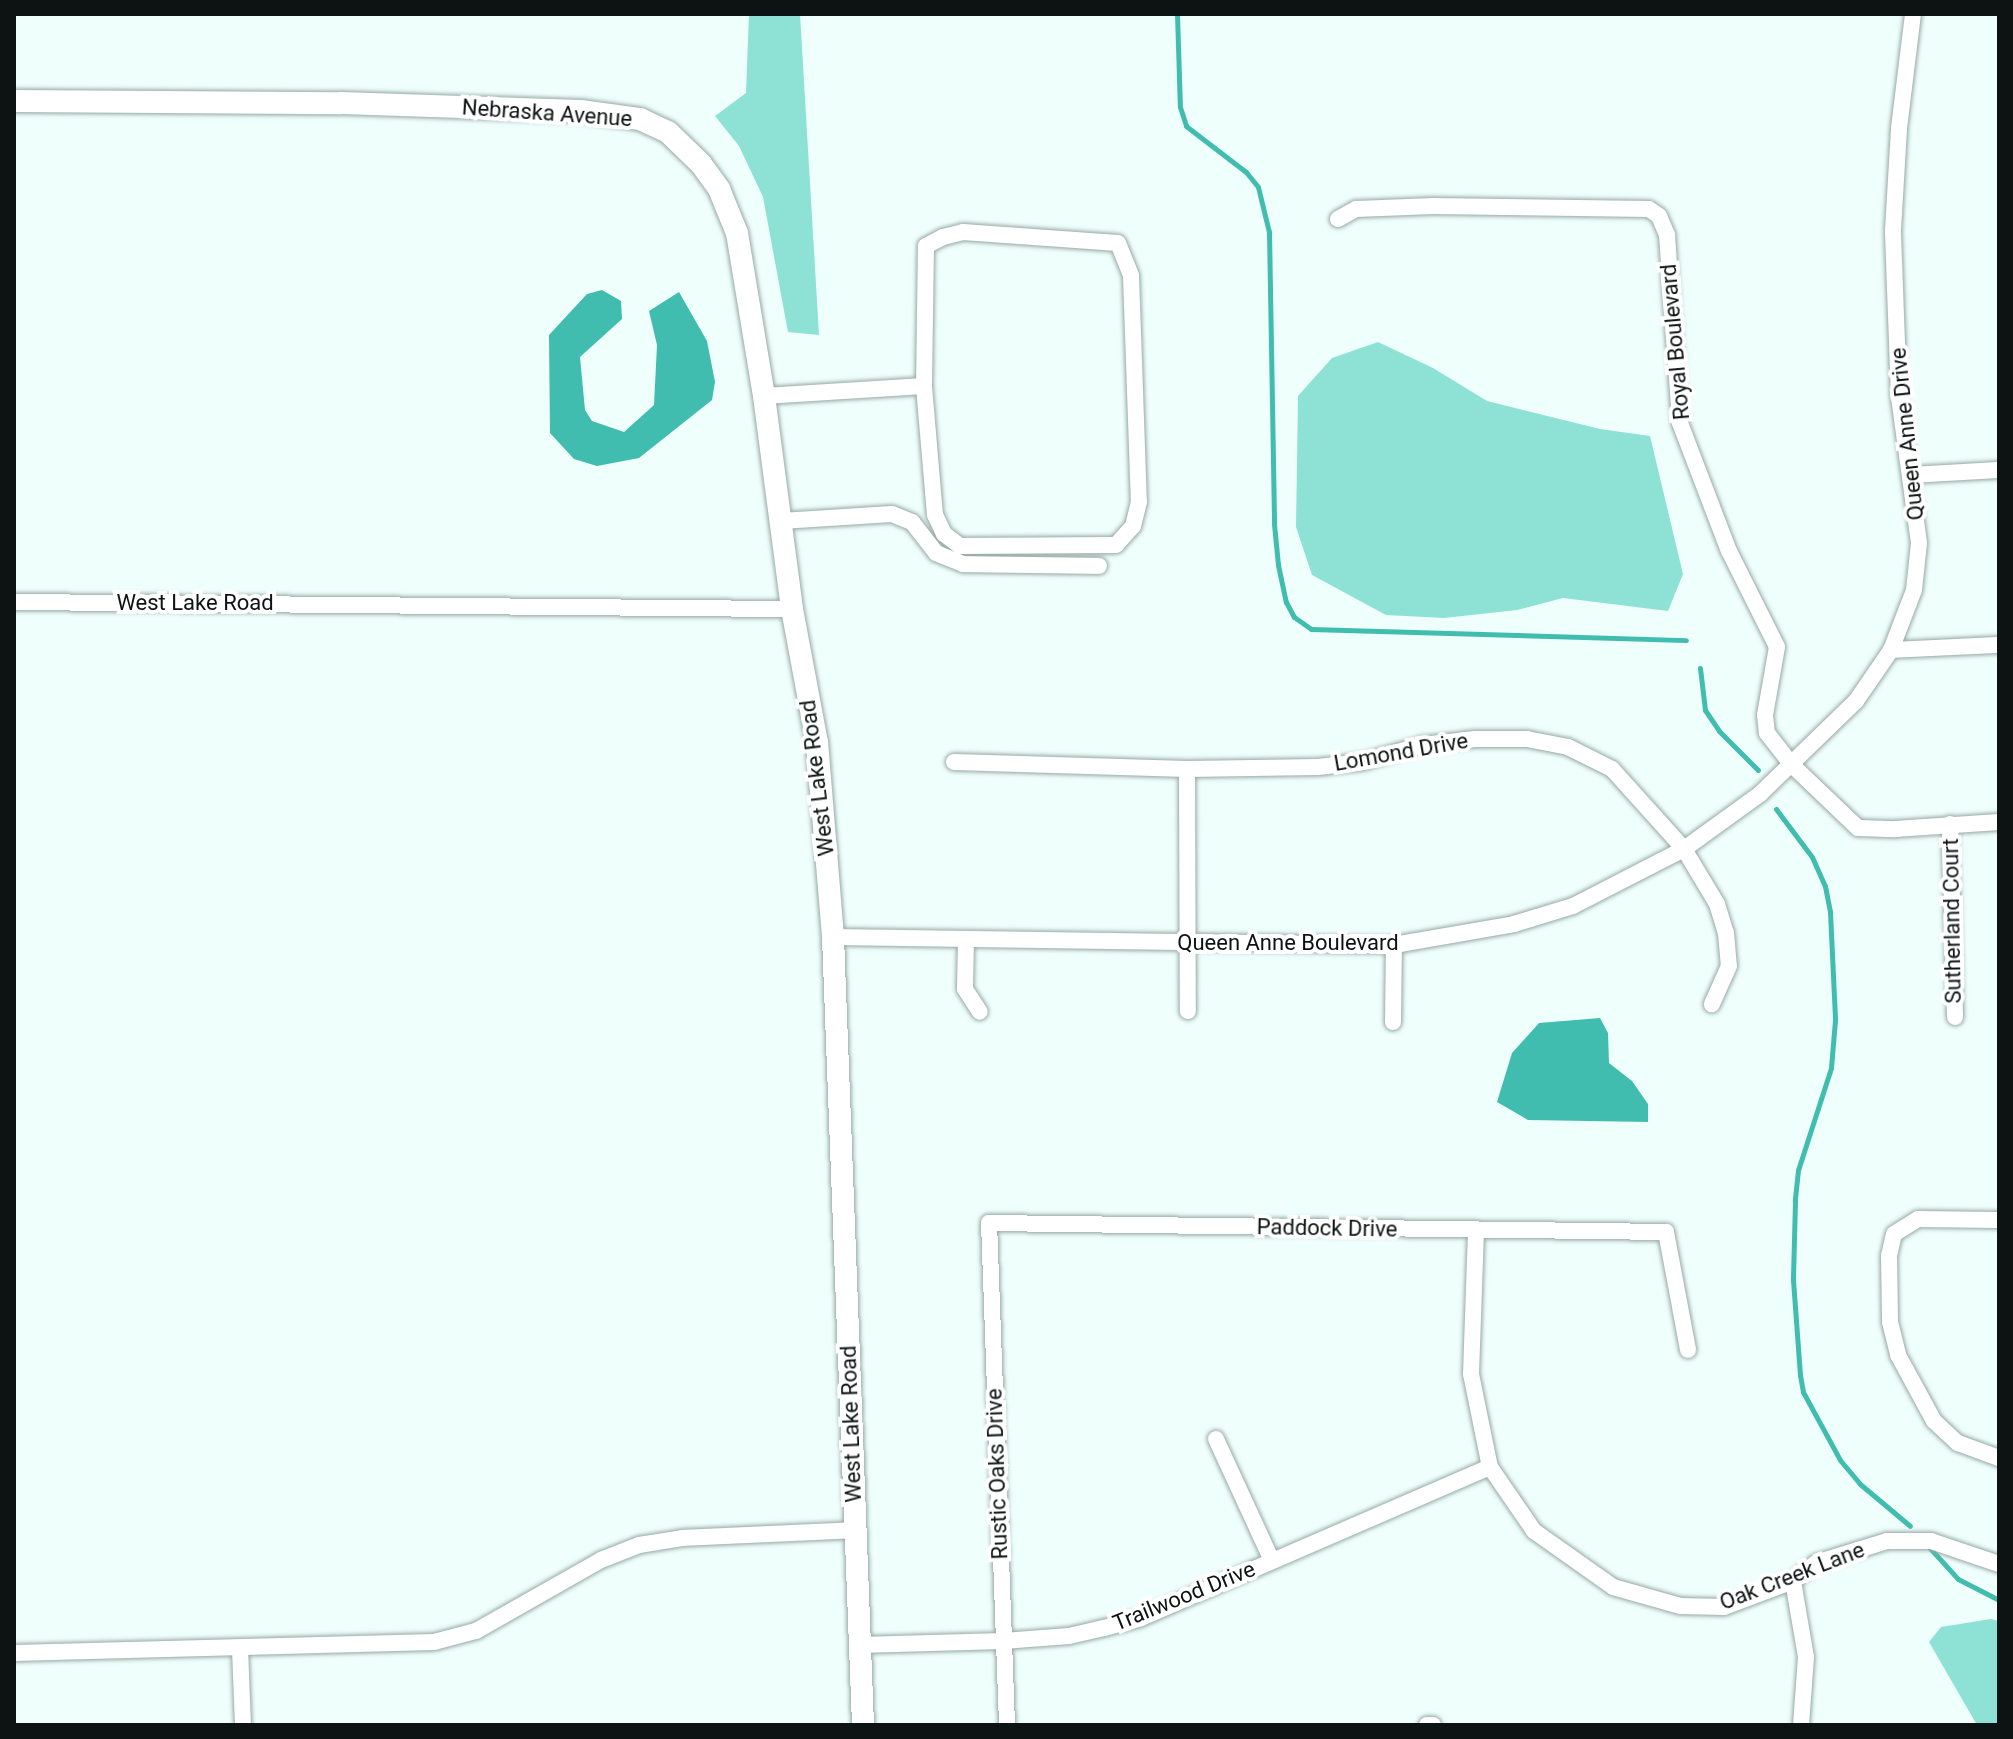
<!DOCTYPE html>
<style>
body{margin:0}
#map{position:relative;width:2013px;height:1739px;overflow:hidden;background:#effffc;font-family:Roboto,sans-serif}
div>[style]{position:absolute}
.green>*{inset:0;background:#8de2d5}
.water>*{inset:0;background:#40bdaf}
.stream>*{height:5px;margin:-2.5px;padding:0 2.5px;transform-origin:2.5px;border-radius:2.5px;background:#40bdaf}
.roads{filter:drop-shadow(0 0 2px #97a9a6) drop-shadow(0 0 2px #97a9a6)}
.street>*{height:16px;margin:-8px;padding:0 8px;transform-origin:8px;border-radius:8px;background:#fff}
.secondary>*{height:22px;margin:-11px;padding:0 11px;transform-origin:11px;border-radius:11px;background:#fff}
span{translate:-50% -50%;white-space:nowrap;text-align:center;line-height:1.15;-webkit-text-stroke:8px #fff;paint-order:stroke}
.street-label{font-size:22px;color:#0c1312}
.frame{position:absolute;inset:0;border:16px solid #0c1312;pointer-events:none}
</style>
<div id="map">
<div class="green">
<div style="clip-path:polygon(749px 14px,800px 14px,819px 335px,788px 332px,763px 197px,739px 146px,715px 116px,746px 93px)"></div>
<div style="clip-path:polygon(1378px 342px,1433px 368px,1487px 401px,1600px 429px,1650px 436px,1683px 574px,1668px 611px,1563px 598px,1517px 610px,1444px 618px,1386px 615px,1312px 575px,1296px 527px,1298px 396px,1332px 358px)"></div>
<div style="clip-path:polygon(1991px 1619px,1999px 1621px,1999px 1725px,1977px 1725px,1929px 1642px,1941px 1627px)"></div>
</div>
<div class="water">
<div style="clip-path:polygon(602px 290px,621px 301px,622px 319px,580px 357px,585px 410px,592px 421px,624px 432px,654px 405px,657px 345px,649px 311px,679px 292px,707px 341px,715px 382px,712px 400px,639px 458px,597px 466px,574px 459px,550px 433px,549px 335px,587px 294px)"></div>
<div style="clip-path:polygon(1600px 1018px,1608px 1033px,1609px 1063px,1632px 1081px,1648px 1104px,1648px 1122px,1528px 1120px,1497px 1102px,1512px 1053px,1539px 1023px)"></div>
</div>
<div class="stream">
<div style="left:1177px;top:14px;width:93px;rotate:88.2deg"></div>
<div style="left:1180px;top:107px;width:20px;rotate:72deg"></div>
<div style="left:1186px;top:126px;width:76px;rotate:37.5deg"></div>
<div style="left:1246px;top:172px;width:19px;rotate:51deg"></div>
<div style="left:1258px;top:187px;width:46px;rotate:76.3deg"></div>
<div style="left:1269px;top:232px;width:292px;rotate:89deg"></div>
<div style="left:1274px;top:524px;width:41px;rotate:84.4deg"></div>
<div style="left:1278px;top:565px;width:38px;rotate:78deg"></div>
<div style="left:1286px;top:602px;width:17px;rotate:62deg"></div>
<div style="left:1294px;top:617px;width:21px;rotate:35deg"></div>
<div style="left:1311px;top:629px;width:375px;rotate:1.7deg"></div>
<div style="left:1700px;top:668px;width:42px;rotate:83.2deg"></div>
<div style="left:1705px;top:710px;width:25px;rotate:56deg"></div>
<div style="left:1719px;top:731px;width:55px;rotate:45deg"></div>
<div style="left:1776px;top:809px;width:60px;rotate:53.1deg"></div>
<div style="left:1812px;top:857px;width:32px;rotate:66deg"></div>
<div style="left:1825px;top:886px;width:26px;rotate:79deg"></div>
<div style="left:1830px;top:912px;width:108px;rotate:87.3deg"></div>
<div style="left:1835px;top:1020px;width:48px;rotate:94.8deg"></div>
<div style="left:1831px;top:1068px;width:107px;rotate:107.9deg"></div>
<div style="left:1798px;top:1170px;width:31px;rotate:96deg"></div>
<div style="left:1795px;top:1201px;width:79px;rotate:91.5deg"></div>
<div style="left:1793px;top:1280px;width:95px;rotate:85.8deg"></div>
<div style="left:1800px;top:1375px;width:17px;rotate:80deg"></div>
<div style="left:1803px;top:1392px;width:77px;rotate:61.4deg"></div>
<div style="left:1840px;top:1460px;width:31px;rotate:50deg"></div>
<div style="left:1860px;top:1484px;width:65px;rotate:40deg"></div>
<div style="left:1929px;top:1547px;width:43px;rotate:47.8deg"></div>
<div style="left:1958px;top:1579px;width:46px;rotate:27.1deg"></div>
</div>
<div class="roads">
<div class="street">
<div style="left:1338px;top:219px;width:21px;rotate:-29deg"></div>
<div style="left:1356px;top:209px;width:77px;rotate:-2.2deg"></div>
<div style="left:1433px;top:206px;width:216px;rotate:0.8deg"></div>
<div style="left:1649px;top:209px;width:12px;rotate:35deg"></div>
<div style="left:1659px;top:216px;width:21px;rotate:67deg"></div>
<div style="left:1667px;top:235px;width:188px;rotate:86deg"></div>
<div style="left:1680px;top:423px;width:137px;rotate:69.1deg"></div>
<div style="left:1729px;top:551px;width:107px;rotate:63.4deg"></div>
<div style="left:1777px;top:647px;width:69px;rotate:100deg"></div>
<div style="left:1765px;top:715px;width:18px;rotate:84deg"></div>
<div style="left:1767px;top:733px;width:41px;rotate:52deg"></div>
<div style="left:1792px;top:765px;width:91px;rotate:43.7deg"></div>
<div style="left:1858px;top:828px;width:37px;rotate:2deg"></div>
<div style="left:1895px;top:829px;width:104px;rotate:-3.9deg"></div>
<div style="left:963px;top:232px;width:155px;rotate:4.1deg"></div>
<div style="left:1118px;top:243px;width:35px;rotate:68deg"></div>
<div style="left:1131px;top:276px;width:226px;rotate:88deg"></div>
<div style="left:1139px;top:502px;width:25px;rotate:104deg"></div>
<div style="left:1133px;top:526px;width:25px;rotate:132deg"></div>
<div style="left:1116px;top:545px;width:156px;rotate:179.6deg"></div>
<div style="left:960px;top:546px;width:20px;rotate:-143deg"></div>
<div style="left:944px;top:534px;width:21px;rotate:-115deg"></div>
<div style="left:935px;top:515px;width:129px;rotate:-94.9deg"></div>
<div style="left:924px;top:386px;width:140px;rotate:-89.2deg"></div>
<div style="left:926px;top:246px;width:19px;rotate:-28deg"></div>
<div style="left:943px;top:237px;width:21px;rotate:-14deg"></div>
<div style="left:764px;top:396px;width:160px;rotate:-3.6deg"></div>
<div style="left:1910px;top:475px;width:89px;rotate:-3.2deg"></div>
<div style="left:781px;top:521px;width:111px;rotate:-3.6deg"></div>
<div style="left:892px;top:514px;width:22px;rotate:22deg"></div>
<div style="left:912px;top:522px;width:39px;rotate:52deg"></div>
<div style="left:936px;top:553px;width:29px;rotate:22deg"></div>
<div style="left:963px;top:564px;width:136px;rotate:0.8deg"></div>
<div style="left:14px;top:602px;width:778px;rotate:0.52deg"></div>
<div style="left:1891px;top:650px;width:108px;rotate:-2.7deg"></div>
<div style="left:954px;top:762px;width:233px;rotate:1.7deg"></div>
<div style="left:1187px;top:769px;width:131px;rotate:-0.9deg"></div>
<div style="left:1318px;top:767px;width:44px;rotate:-6.5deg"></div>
<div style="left:1362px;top:762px;width:62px;rotate:-15.8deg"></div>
<div style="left:1422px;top:745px;width:53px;rotate:-6.5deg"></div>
<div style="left:1475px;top:739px;width:52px"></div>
<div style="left:1527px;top:739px;width:42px;rotate:11deg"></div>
<div style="left:1568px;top:747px;width:49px;rotate:26.6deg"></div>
<div style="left:1612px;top:769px;width:108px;rotate:48deg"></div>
<div style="left:1684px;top:849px;width:64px;rotate:59deg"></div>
<div style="left:1717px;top:904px;width:30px;rotate:73deg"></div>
<div style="left:1726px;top:933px;width:33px;rotate:85deg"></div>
<div style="left:1729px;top:966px;width:42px;rotate:114.1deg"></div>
<div style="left:1187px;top:769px;width:242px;rotate:89.8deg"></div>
<div style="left:1950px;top:824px;width:193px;rotate:88.5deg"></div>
<div style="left:833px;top:937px;width:561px;rotate:0.82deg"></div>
<div style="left:1394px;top:945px;width:122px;rotate:-9.9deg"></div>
<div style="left:1514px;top:924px;width:62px;rotate:-17deg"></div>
<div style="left:1573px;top:906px;width:125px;rotate:-27.2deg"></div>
<div style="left:1684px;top:849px;width:94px;rotate:-35.9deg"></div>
<div style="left:1760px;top:794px;width:134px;rotate:-44.1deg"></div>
<div style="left:1856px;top:701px;width:62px;rotate:-55.5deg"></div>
<div style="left:1891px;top:650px;width:64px;rotate:-69deg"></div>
<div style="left:1914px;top:590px;width:47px;rotate:-83.9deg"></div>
<div style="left:1919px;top:543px;width:147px;rotate:-97.8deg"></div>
<div style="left:1899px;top:397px;width:167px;rotate:-92.1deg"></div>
<div style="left:1893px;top:230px;width:102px;rotate:-86.6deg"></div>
<div style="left:1899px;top:128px;width:115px;rotate:-83deg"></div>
<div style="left:966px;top:940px;width:49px;rotate:91.2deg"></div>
<div style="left:965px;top:989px;width:27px;rotate:57deg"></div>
<div style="left:1393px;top:1022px;width:77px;rotate:-89.3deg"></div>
<div style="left:1999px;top:1220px;width:81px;rotate:-179.3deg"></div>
<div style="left:1918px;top:1219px;width:28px;rotate:148deg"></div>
<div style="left:1894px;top:1234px;width:22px;rotate:103deg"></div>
<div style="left:1889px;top:1255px;width:67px;rotate:89.1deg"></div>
<div style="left:1890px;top:1322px;width:34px;rotate:76deg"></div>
<div style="left:1898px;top:1355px;width:75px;rotate:61.4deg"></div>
<div style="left:1934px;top:1421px;width:33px;rotate:43deg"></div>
<div style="left:1958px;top:1443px;width:44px;rotate:20.1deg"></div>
<div style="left:1476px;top:1231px;width:143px;rotate:92deg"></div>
<div style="left:1471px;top:1374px;width:95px;rotate:78.5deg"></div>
<div style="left:1490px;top:1467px;width:78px;rotate:55.5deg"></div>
<div style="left:1534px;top:1531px;width:97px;rotate:35.3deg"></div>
<div style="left:1613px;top:1587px;width:70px;rotate:15.8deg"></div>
<div style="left:1680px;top:1606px;width:44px;rotate:1.3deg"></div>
<div style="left:1724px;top:1607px;width:74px;rotate:-20.6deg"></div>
<div style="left:1793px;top:1581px;width:29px;rotate:-38deg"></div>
<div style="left:1816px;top:1563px;width:74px;rotate:-17.2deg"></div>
<div style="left:1887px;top:1541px;width:44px"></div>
<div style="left:1931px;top:1541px;width:72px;rotate:18.7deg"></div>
<div style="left:1216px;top:1439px;width:134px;rotate:65.3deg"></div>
<div style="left:1793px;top:1581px;width:77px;rotate:80.3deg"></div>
<div style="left:1806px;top:1657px;width:68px;rotate:94.2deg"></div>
<div style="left:859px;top:1645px;width:144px;rotate:-1.6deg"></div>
<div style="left:1003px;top:1641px;width:66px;rotate:-4.3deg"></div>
<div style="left:1069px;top:1636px;width:36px;rotate:-13deg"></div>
<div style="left:1104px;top:1628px;width:38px;rotate:-15deg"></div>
<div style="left:1141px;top:1618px;width:380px;rotate:-23.4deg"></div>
<div style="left:240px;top:1648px;width:77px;rotate:87.8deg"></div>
<div style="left:14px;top:1653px;width:420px;rotate:-1.5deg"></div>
<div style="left:434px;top:1642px;width:43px;rotate:-14.7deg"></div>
<div style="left:476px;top:1631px;width:144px;rotate:-29.6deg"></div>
<div style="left:601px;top:1560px;width:41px;rotate:-21.5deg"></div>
<div style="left:639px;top:1545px;width:45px;rotate:-9deg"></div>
<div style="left:683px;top:1538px;width:173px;rotate:-2.6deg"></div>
<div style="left:1007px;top:1725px;width:502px;rotate:-92.05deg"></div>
<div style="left:989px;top:1223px;width:677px;rotate:0.76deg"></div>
<div style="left:1666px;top:1232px;width:120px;rotate:79.4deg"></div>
<div style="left:1427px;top:1725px;width:6px"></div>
</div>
<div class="secondary">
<div style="left:14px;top:101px;width:327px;rotate:0.4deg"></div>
<div style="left:341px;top:103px;width:240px;rotate:1.9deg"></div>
<div style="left:581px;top:111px;width:60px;rotate:7.7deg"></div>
<div style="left:640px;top:119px;width:31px;rotate:25deg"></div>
<div style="left:668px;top:132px;width:46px;rotate:44.1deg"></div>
<div style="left:701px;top:164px;width:31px;rotate:54deg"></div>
<div style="left:719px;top:189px;width:48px;rotate:67.8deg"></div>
<div style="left:737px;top:233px;width:165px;rotate:80.6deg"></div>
<div style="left:764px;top:396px;width:215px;rotate:82.5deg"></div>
<div style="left:792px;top:609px;width:135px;rotate:79.4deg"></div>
<div style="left:817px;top:742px;width:196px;rotate:85.3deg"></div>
<div style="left:833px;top:937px;width:789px;rotate:87.82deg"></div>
</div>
</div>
<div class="street-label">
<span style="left:547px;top:113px;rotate:4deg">Nebraska Avenue</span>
<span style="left:1675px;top:342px;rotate:-95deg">Royal Boulevard</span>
<span style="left:1907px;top:434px;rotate:-96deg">Queen Anne Drive</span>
<span style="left:195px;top:603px">West Lake Road</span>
<span style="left:1401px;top:752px;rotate:-10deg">Lomond Drive</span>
<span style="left:817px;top:778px;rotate:-97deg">West Lake Road</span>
<span style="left:1952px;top:921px;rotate:-91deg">Sutherland Court</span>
<span style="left:1288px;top:943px">Queen Anne Boulevard</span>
<span style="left:1327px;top:1228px;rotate:1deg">Paddock Drive</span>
<span style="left:851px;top:1424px;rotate:-92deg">West Lake Road</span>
<span style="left:997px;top:1474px;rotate:-92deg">Rustic Oaks Drive</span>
<span style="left:1792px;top:1576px;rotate:-21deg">Oak Creek Lane</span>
<span style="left:1184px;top:1596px;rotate:-22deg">Trailwood Drive</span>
</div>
<div class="frame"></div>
</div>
